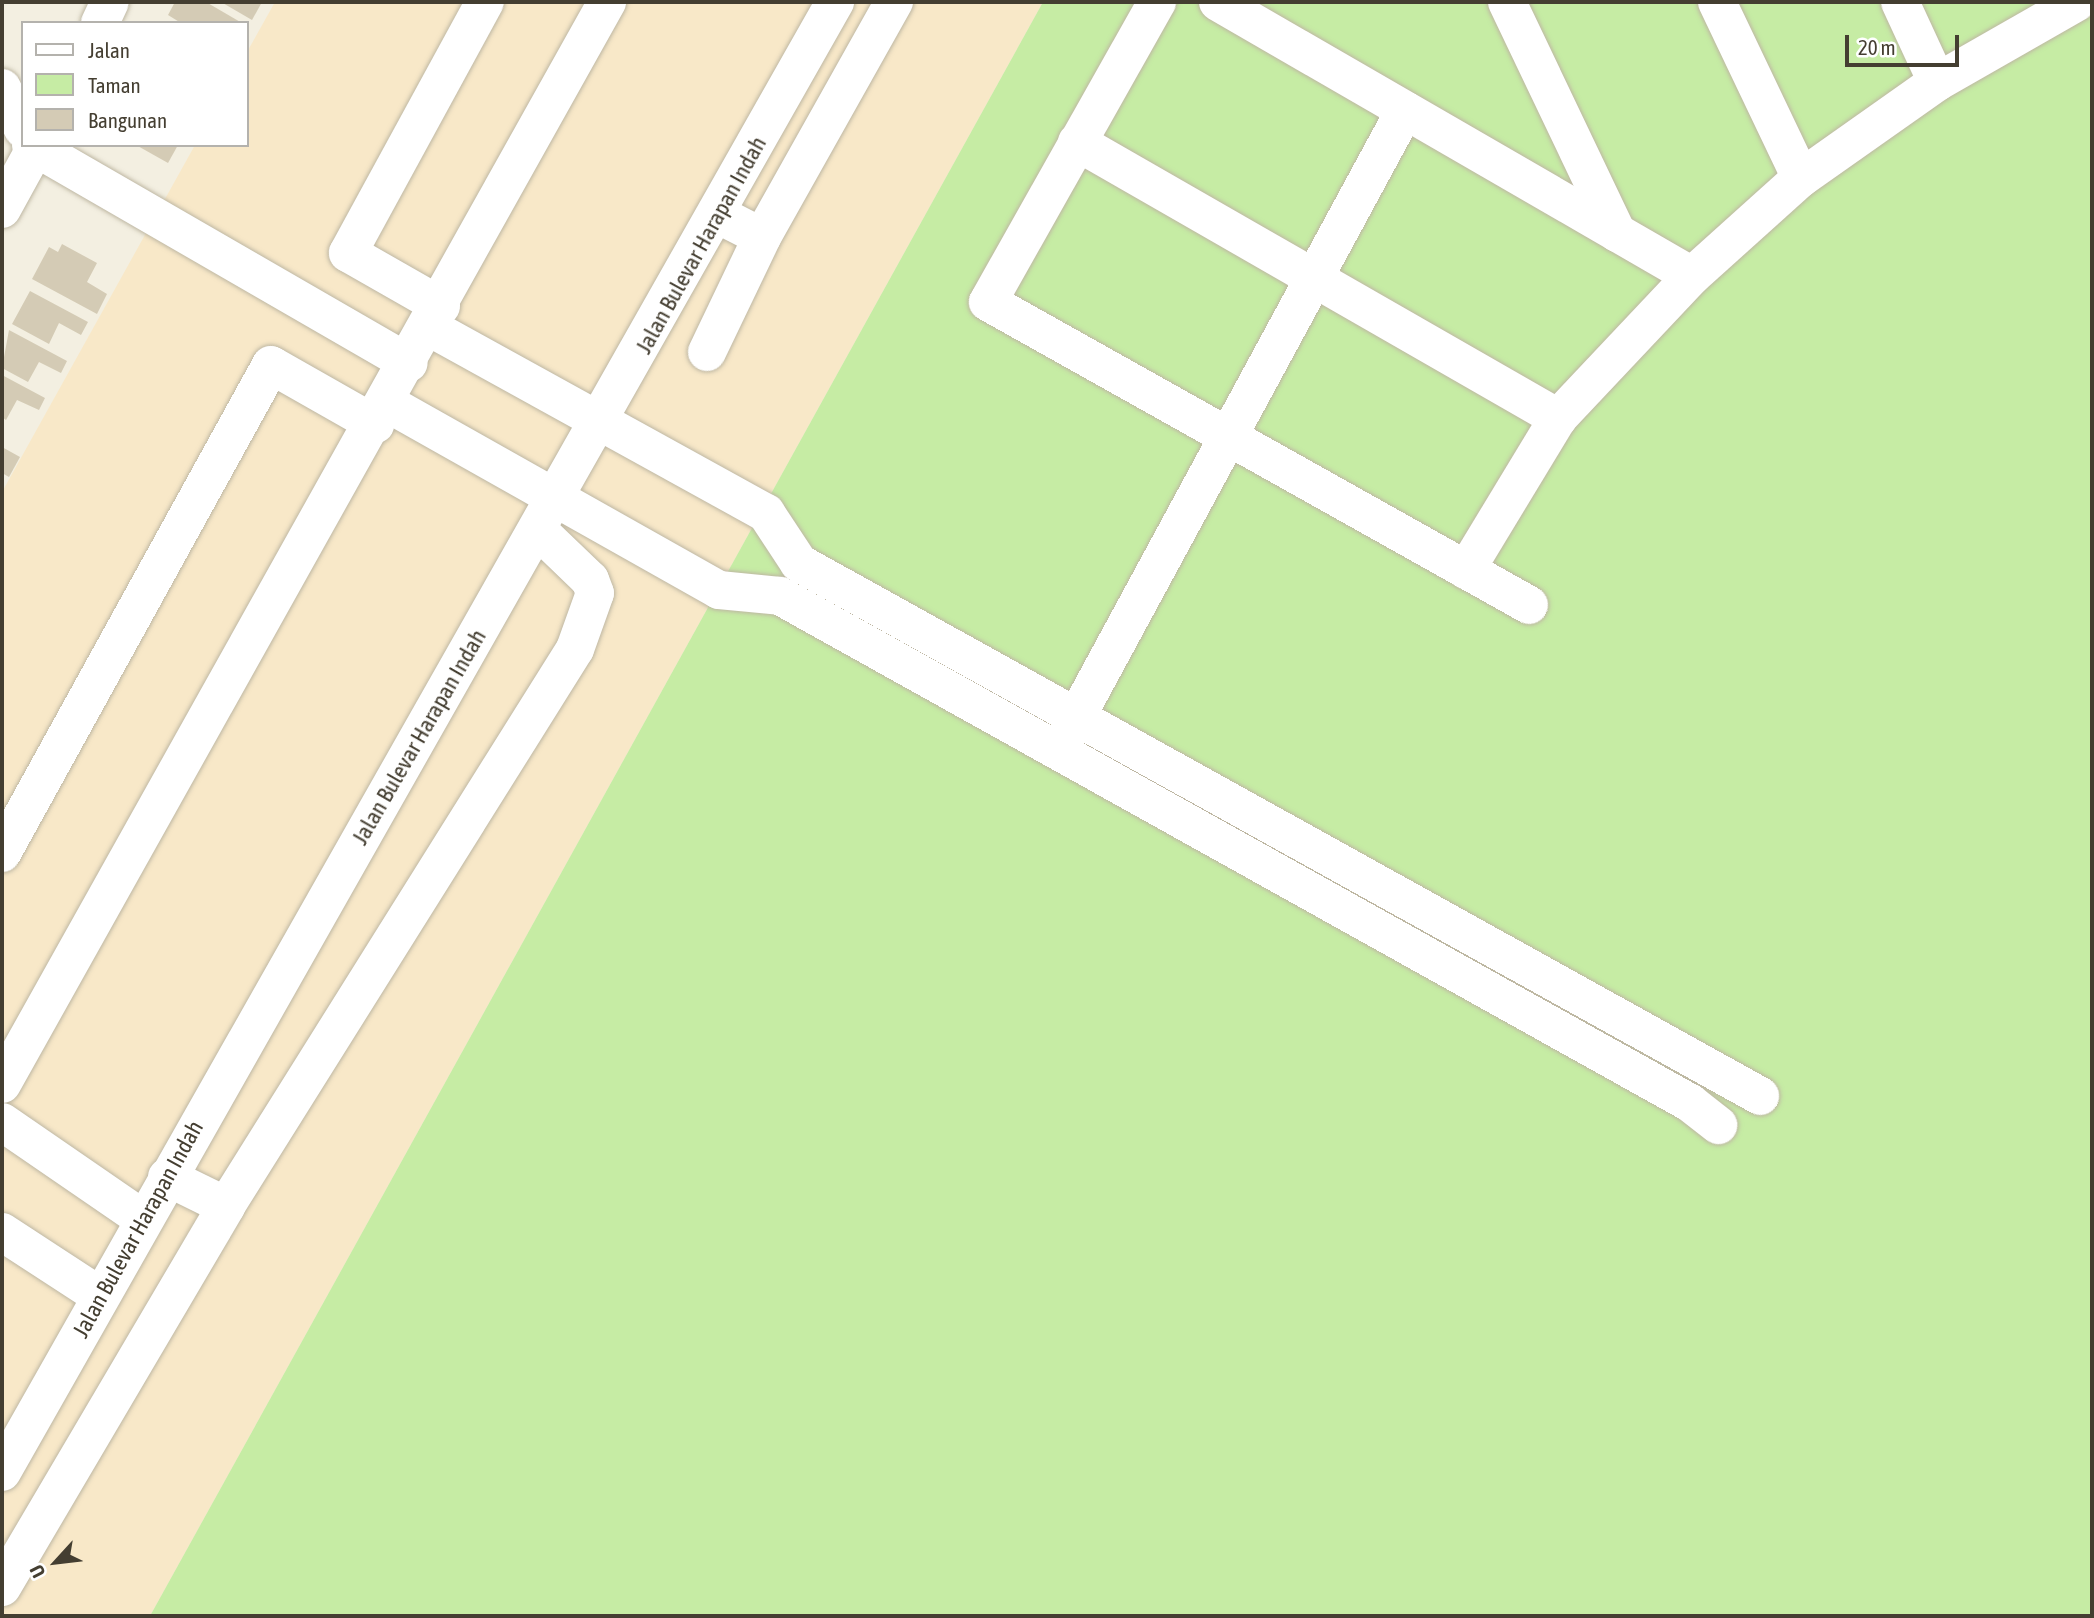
<!DOCTYPE html>
<style>
body{margin:0}
#map{position:relative;width:2094px;height:1618px;overflow:hidden;background:#f3efe1;font-family:"Asap Condensed",sans-serif}
div>[style]{position:absolute}
.commercial>*{inset:0;background:#f8e8c8}
.green>*{inset:0;background:#c6eca4}
.building>*{inset:0;background:#d4cbb5}
.roads{filter:drop-shadow(0 0 2px #beb7a3) drop-shadow(0 0 2px #beb7a3)}
.minor>*{height:38px;margin:-19px;padding:0 19px;transform-origin:19px;border-radius:19px;background:#fff}
span{translate:-50% -50%;white-space:nowrap;text-align:center;line-height:1.15;-webkit-text-stroke:5px #fff;paint-order:stroke}
.street-label{font-size:23px;color:#443e31}
.frame{position:absolute;inset:0;border:4px solid #443e31;pointer-events:none}
.legend{position:absolute;left:21px;top:21px;width:228px;height:126px;box-sizing:border-box;background:#fff;border:2px solid #b4b2ad;margin:0;padding:9px 12px;list-style:none;font-size:21px;color:#443e31}
.legend li{display:flex;align-items:center;gap:14px;height:35px}
.legend b{width:35px;border:2px solid #b4b2ad}
.north{position:absolute;left:21px;top:1527px;width:70px;height:70px;-webkit-text-stroke:5px #fff;paint-order:stroke;rotate:243deg;font-size:19px;font-weight:700;line-height:28px;text-align:center;color:#443e31}
.north::after{content:'';display:block;margin:auto;width:24px;height:32px;background:#443e31;clip-path:polygon(50% 0,100% 100%,50% 72%,0 100%)}
.scale{position:absolute;left:1845px;top:35px;width:114px;height:32px;box-sizing:border-box;border:4px solid #443e31;border-top:0;padding-left:9px;font-size:21px;line-height:24px;white-space:nowrap;color:#443e31;-webkit-text-stroke:5px #fff;paint-order:stroke}
</style>
<div id="map">
<div class="commercial">
<div style="clip-path:polygon(275px 2px,1043px 2px,150px 1616px,2px 1616px,2px 492px,195px 145px,247px 145px,247px 52px)"></div>
</div>
<div class="green">
<div style="clip-path:polygon(1043px 2px,2092px 2px,2092px 1616px,150px 1616px)"></div>
</div>
<div class="building">
<div style="clip-path:polygon(175px 2px,206px 2px,242px 23px,181px 23px,168px 15px)"></div>
<div style="clip-path:polygon(221px 2px,262px 2px,252px 20px)"></div>
<div style="clip-path:polygon(136px 145px,178px 145px,168px 163px)"></div>
<div style="clip-path:polygon(62px 244px,97px 263px,87px 282px,107px 294px,97px 314px,32px 279px,49px 247px,58px 252px)"></div>
<div style="clip-path:polygon(30px 291px,88px 322px,81px 335px,59px 323px,49px 344px,12px 324px)"></div>
<div style="clip-path:polygon(9px 330px,67px 361px,61px 373px,39px 362px,28px 382px,2px 368px)"></div>
<div style="clip-path:polygon(2px 375px,45px 398px,39px 410px,17px 400px,6px 420px,2px 417px)"></div>
<div style="clip-path:polygon(2px 447px,20px 457px,9px 477px,2px 473px)"></div>
</div>
<div class="roads">
<div class="minor">
<div style="left:1157px;top:2px;width:344px;rotate:119.4deg"></div>
<div style="left:988px;top:302px;width:620px;rotate:29.25deg"></div>
<div style="left:1218px;top:2px;width:547px;rotate:30.03deg"></div>
<div style="left:1507px;top:2px;width:256px;rotate:64.5deg"></div>
<div style="left:1717px;top:2px;width:195px;rotate:64.5deg"></div>
<div style="left:1900px;top:2px;width:88px;rotate:65.2deg"></div>
<div style="left:100px;top:23px;width:23px;rotate:-65deg"></div>
<div style="left:2px;top:88px;width:46px;rotate:62.9deg"></div>
<div style="left:1077px;top:142px;width:555px;rotate:29.85deg"></div>
<div style="left:31px;top:145px;width:436px;rotate:30deg"></div>
<div style="left:2px;top:209px;width:73px;rotate:-61.3deg"></div>
<div style="left:719px;top:215px;width:48px;rotate:27.1deg"></div>
<div style="left:762px;top:237px;width:270px;rotate:-60.7deg"></div>
<div style="left:441px;top:306px;width:107px;rotate:-150.3deg"></div>
<div style="left:348px;top:253px;width:286px;rotate:-61.4deg"></div>
<div style="left:429px;top:327px;width:385px;rotate:28.9deg"></div>
<div style="left:766px;top:513px;width:60px;rotate:56.6deg"></div>
<div style="left:799px;top:563px;width:1099px;rotate:29.01deg"></div>
<div style="left:707px;top:352px;width:127px;rotate:-64.4deg"></div>
<div style="left:387px;top:403px;width:381px;rotate:29.4deg"></div>
<div style="left:719px;top:590px;width:61px;rotate:5.6deg"></div>
<div style="left:780px;top:596px;width:1042px;rotate:29.12deg"></div>
<div style="left:1690px;top:1103px;width:36px;rotate:38deg"></div>
<div style="left:1466px;top:570px;width:178px;rotate:-58.8deg"></div>
<div style="left:1558px;top:418px;width:195px;rotate:-46.7deg"></div>
<div style="left:1692px;top:276px;width:147px;rotate:-42deg"></div>
<div style="left:1801px;top:178px;width:166px;rotate:-35.2deg"></div>
<div style="left:1937px;top:82px;width:161px;rotate:-29.7deg"></div>
<div style="left:1064px;top:740px;width:716px;rotate:-61.57deg"></div>
<div style="left:2px;top:853px;width:557px;rotate:-61.14deg"></div>
<div style="left:271px;top:365px;width:120px;rotate:29.6deg"></div>
<div style="left:2px;top:1084px;width:1240px;rotate:-60.79deg"></div>
<div style="left:2px;top:1122px;width:171px;rotate:34.5deg"></div>
<div style="left:167px;top:1177px;width:66px;rotate:26.2deg"></div>
<div style="left:2px;top:1232px;width:117px;rotate:33.1deg"></div>
<div style="left:2px;top:1472px;width:1690px;rotate:-60.46deg"></div>
<div style="left:2px;top:1587px;width:442px;rotate:-59.5deg"></div>
<div style="left:226px;top:1206px;width:657px;rotate:-57.93deg"></div>
<div style="left:575px;top:649px;width:59px;rotate:-70.3deg"></div>
<div style="left:595px;top:593px;width:14px;rotate:-111deg"></div>
<div style="left:590px;top:580px;width:72px;rotate:-136.1deg"></div>
</div>
</div>
<div class="street-label">
<span style="left:701px;top:245px;rotate:-61deg">Jalan Bulevar Harapan Indah</span>
<span style="left:419px;top:737px;rotate:-60deg">Jalan Bulevar Harapan Indah</span>
<span style="left:138px;top:1229px;rotate:-61deg">Jalan Bulevar Harapan Indah</span>
</div>
<div class="frame"></div>
<ul class="legend">
<li><b style="height:9px;background:#fff"></b>Jalan</li>
<li><b style="height:19px;background:#c6eca4"></b>Taman</li>
<li><b style="height:19px;background:#d4cbb5"></b>Bangunan</li>
</ul>
<div class="north">U</div>
<div class="scale">20 m</div>
</div>
